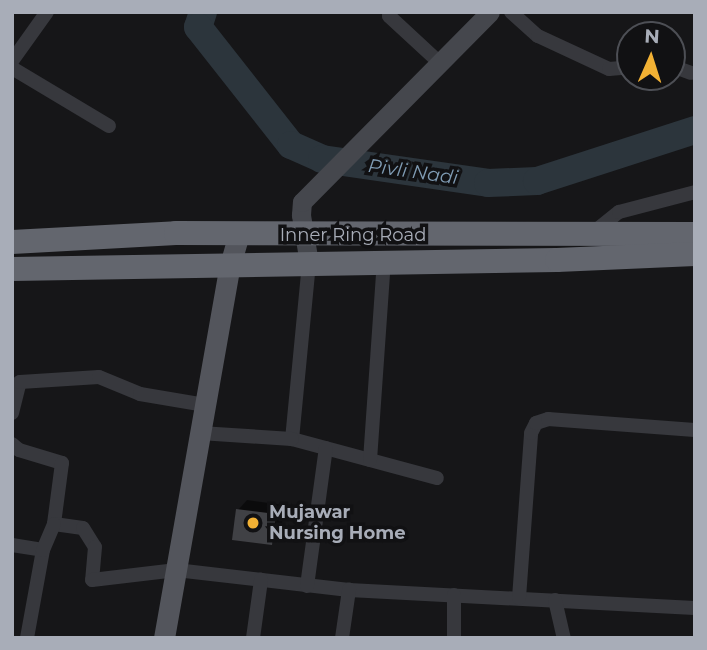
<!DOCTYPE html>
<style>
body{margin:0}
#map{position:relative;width:707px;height:650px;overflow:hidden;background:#161618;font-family:Montserrat,sans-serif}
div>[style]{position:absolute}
.shadow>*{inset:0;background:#0007}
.river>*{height:28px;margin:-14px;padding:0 14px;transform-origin:14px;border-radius:14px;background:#2c353c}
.building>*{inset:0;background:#404145}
.street>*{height:14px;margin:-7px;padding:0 7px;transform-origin:7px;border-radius:7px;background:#37383d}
.secondary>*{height:19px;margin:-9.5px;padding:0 9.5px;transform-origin:9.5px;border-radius:9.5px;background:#45474d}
.primary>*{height:21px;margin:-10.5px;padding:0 10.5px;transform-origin:10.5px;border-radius:10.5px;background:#53555c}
.highway>*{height:24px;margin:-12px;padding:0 12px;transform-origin:12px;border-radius:12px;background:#63666e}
.dots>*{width:19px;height:19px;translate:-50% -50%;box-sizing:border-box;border:4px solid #111113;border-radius:50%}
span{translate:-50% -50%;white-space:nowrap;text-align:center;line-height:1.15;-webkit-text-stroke:7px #111113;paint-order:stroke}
.street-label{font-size:18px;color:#a8adb8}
.poi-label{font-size:18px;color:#a8adb8;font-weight:700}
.left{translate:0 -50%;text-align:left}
.water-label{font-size:19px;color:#7f9bb3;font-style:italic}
.frame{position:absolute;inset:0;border:14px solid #a8adb8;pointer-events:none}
.north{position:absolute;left:616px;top:21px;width:70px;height:70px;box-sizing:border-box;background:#111113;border:2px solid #4d4f55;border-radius:50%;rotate:3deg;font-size:19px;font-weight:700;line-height:28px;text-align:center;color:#a8adb8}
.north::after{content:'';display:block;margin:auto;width:24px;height:32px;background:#f2b134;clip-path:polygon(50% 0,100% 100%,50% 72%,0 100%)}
</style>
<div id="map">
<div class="shadow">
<div style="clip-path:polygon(247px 500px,284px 505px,281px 533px,272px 543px,238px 510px)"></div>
</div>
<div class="river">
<div style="left:203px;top:12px;width:16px;rotate:108deg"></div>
<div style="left:198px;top:27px;width:150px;rotate:51.8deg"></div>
<div style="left:291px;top:145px;width:34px;rotate:24deg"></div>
<div style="left:322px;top:159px;width:168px;rotate:8.2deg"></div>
<div style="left:488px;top:183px;width:49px;rotate:-2.3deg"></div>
<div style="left:537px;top:181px;width:166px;rotate:-17.9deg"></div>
</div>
<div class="building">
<div style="clip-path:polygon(236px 509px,276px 514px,272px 545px,232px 540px)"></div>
</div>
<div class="street">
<div style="left:390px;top:12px;width:4px;rotate:104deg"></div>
<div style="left:389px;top:16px;width:69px;rotate:42.7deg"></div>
<div style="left:511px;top:12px;width:36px;rotate:42deg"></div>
<div style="left:538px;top:36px;width:78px;rotate:24.9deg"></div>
<div style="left:609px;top:69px;width:21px;rotate:-5deg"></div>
<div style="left:12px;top:61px;width:60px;rotate:-54.5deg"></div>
<div style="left:672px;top:66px;width:20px;rotate:20deg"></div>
<div style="left:12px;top:68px;width:113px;rotate:30.9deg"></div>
<div style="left:594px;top:232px;width:32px;rotate:-39deg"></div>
<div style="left:619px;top:212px;width:79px;rotate:-14.7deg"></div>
<div style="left:309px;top:263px;width:177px;rotate:95.5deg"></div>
<div style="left:292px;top:439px;width:150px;rotate:15.1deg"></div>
<div style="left:12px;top:413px;width:32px;rotate:-76deg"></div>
<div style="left:20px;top:382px;width:79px;rotate:-3.6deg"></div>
<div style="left:99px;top:377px;width:44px;rotate:22.5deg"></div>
<div style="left:140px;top:394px;width:66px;rotate:9.6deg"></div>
<div style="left:200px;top:433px;width:92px;rotate:3.7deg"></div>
<div style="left:12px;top:444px;width:9px;rotate:41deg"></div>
<div style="left:19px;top:450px;width:45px;rotate:16.8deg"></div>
<div style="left:62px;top:463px;width:62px;rotate:97.5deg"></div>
<div style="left:54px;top:524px;width:29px;rotate:8deg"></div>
<div style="left:83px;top:528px;width:22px;rotate:58deg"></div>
<div style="left:95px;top:547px;width:33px;rotate:95deg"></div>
<div style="left:92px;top:580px;width:85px;rotate:-6.8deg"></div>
<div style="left:176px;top:570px;width:174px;rotate:6.6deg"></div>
<div style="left:349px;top:590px;width:346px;rotate:3deg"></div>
<div style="left:370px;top:460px;width:198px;rotate:-86deg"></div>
<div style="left:12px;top:545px;width:31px;rotate:9deg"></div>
<div style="left:43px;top:550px;width:89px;rotate:100.3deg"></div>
<div style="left:43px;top:550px;width:28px;rotate:-67deg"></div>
<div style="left:307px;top:586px;width:139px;rotate:-82.2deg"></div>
<div style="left:454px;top:595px;width:43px;rotate:90deg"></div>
<div style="left:519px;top:598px;width:165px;rotate:-85.8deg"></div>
<div style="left:531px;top:433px;width:11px;rotate:-63deg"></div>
<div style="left:536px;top:423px;width:13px;rotate:-18deg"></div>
<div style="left:548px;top:419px;width:147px;rotate:4.3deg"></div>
<div style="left:555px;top:600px;width:39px;rotate:77deg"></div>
<div style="left:253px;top:638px;width:59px;rotate:-82.1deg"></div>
<div style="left:342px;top:638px;width:49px;rotate:-81.7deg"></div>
</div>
<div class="secondary">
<div style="left:309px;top:263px;width:49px;rotate:-99.5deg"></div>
<div style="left:301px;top:215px;width:13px;rotate:-86deg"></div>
<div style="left:302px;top:202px;width:267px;rotate:-45.3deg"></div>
</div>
<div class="primary">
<div style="left:164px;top:638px;width:379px;rotate:-80deg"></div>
<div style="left:230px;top:265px;width:32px;rotate:-74deg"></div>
</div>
<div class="highway">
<div style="left:12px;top:242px;width:164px;rotate:-3.1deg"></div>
<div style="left:176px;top:233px;width:519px;rotate:0.11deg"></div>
<div style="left:12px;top:269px;width:545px;rotate:-0.95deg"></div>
<div style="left:557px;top:260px;width:138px;rotate:-2.5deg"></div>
</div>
<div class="dots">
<div style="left:253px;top:523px;background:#f2b134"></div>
</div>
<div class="street-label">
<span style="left:353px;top:235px">Inner Ring Road</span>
</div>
<div class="poi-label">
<span class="left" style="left:269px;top:523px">Mujawar<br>Nursing Home</span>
</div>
<div class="water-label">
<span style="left:413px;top:172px;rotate:8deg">Pivli Nadi</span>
</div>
<div class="frame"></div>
<div class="north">N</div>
</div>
